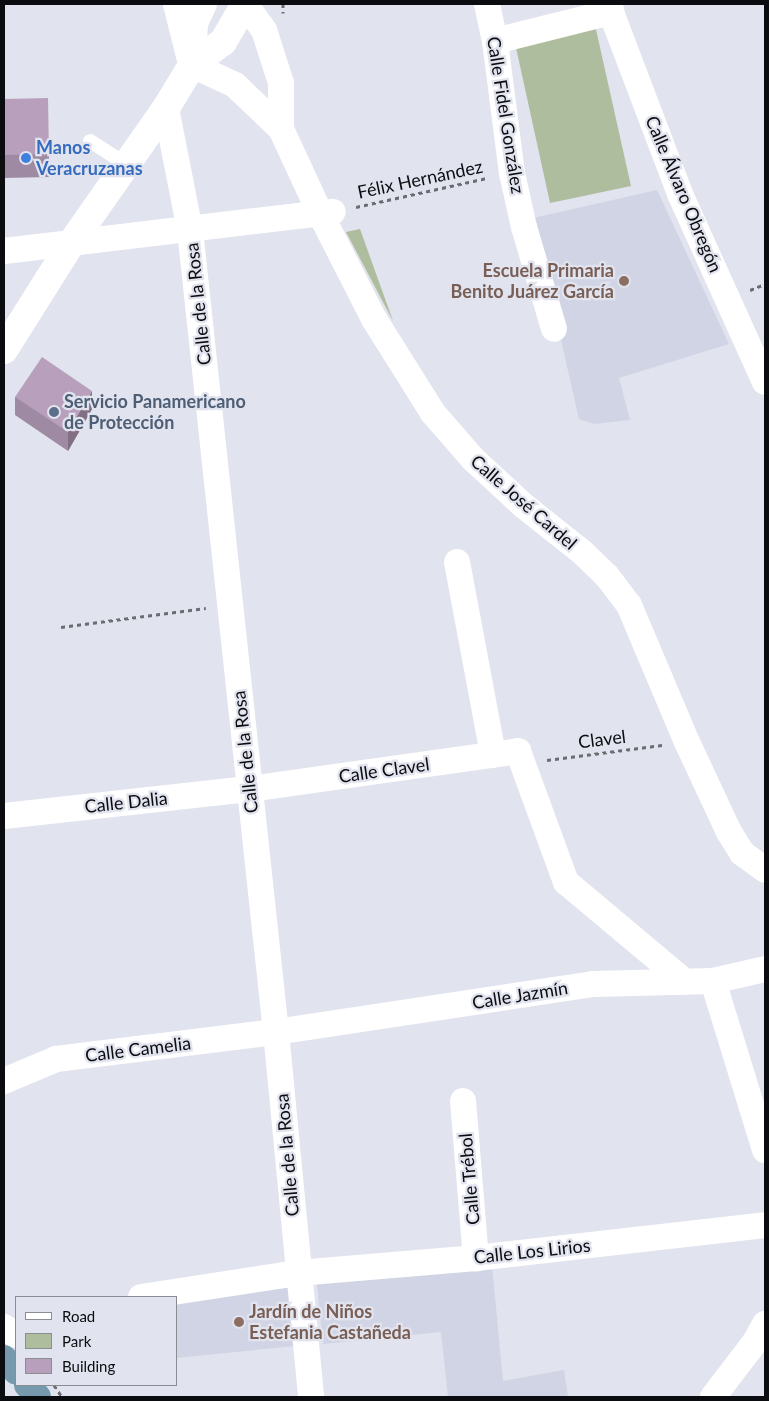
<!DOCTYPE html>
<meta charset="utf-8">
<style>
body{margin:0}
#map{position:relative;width:769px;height:1401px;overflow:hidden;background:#e1e3ee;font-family:Lato,sans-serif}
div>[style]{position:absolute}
.built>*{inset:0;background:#d1d4e4}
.green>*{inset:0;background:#afbd9f}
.canal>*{height:26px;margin:-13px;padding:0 13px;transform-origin:13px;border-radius:13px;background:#7799ae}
.path>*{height:3px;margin-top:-1.5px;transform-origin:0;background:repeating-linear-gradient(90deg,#6b6d73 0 4px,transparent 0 8px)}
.service>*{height:14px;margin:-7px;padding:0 7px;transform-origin:7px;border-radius:7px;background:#fff}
.minor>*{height:26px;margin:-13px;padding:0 13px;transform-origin:13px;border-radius:13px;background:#fff}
.tertiary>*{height:28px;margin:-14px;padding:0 14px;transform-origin:14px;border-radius:14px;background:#fff}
.secondary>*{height:28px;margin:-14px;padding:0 14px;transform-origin:14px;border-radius:14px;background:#fff}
.wall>*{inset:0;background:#9e8aa3}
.shaded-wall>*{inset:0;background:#817084}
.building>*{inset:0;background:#b8a0bd}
.dots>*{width:14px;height:14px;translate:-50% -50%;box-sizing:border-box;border:2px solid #e1e3ee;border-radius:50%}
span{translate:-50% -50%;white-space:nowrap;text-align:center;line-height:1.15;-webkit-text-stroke:4.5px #e1e3ee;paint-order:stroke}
.street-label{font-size:18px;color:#0b0c0f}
.shop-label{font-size:18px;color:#366cbe;font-weight:700}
.left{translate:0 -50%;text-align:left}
.education-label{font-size:18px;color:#785e54;font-weight:700}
.right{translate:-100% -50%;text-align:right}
.service-label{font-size:18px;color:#4e5e75;font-weight:700}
.frame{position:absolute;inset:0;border:5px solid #0b0c0f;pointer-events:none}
.legend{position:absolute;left:15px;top:1296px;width:162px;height:90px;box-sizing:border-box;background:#e1e3ee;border:1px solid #8b8d95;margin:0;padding:6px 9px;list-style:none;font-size:15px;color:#0b0c0f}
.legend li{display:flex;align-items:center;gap:10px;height:25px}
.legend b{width:25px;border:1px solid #8b8d95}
</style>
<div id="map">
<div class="built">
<div style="clip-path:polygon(657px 190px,729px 344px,619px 378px,630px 420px,594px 424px,579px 419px,533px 218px)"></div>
<div style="clip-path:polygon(492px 1265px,503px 1381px,564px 1370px,568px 1397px,448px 1397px,441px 1332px,323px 1344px,317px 1284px)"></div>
<div style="clip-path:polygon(297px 1287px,304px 1345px,176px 1358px,176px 1299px)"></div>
</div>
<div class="green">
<div style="clip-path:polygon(595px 25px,631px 186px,550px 203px,515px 43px)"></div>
<div style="clip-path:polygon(360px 229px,393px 321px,346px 232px)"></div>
</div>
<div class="canal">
<div style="left:4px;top:1358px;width:18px;rotate:49deg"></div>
<div style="left:27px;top:1385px;width:16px;rotate:47deg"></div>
</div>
<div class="path">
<div style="left:283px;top:4px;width:9px;rotate:90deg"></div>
<div style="left:356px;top:207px;width:134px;rotate:-12.5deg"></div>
<div style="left:750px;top:290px;width:16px;rotate:-22deg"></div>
<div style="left:61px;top:627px;width:146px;rotate:-7.5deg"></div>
<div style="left:547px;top:760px;width:116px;rotate:-7.4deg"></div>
<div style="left:54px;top:1385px;width:14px;rotate:56deg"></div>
</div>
<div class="service">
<div style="left:90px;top:141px;width:43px;rotate:32.6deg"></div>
</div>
<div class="minor">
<div style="left:245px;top:4px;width:32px;rotate:54deg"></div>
<div style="left:264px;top:30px;width:56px;rotate:72.2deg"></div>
<div style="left:281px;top:83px;width:46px;rotate:90deg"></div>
<div style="left:487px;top:4px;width:38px;rotate:78deg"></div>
<div style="left:495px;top:41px;width:133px;rotate:82.7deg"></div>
<div style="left:512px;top:173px;width:55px;rotate:77.5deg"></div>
<div style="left:524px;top:227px;width:106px;rotate:73.6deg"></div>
<div style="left:610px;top:4px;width:8px;rotate:83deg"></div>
<div style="left:611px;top:12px;width:195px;rotate:69.2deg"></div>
<div style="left:680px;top:194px;width:206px;rotate:65.7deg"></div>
<div style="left:495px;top:41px;width:120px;rotate:-14deg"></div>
<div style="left:192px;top:65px;width:47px;rotate:24.9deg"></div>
<div style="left:235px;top:85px;width:64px;rotate:43.7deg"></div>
<div style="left:281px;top:129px;width:93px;rotate:65.1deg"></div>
<div style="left:320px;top:213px;width:119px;rotate:63deg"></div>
<div style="left:374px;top:319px;width:111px;rotate:57.9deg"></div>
<div style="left:433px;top:413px;width:61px;rotate:49deg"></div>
<div style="left:473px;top:459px;width:69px;rotate:42.7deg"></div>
<div style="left:524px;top:506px;width:75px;rotate:38.5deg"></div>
<div style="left:583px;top:553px;width:33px;rotate:44deg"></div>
<div style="left:607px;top:576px;width:36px;rotate:53deg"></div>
<div style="left:629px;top:605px;width:149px;rotate:67.1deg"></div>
<div style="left:687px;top:742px;width:99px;rotate:65deg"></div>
<div style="left:729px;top:832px;width:25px;rotate:58deg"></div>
<div style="left:742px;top:853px;width:29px;rotate:36deg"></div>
<div style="left:166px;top:108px;width:124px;rotate:78.9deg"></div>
<div style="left:190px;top:230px;width:807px;rotate:83.88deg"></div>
<div style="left:276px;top:1032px;width:367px;rotate:84.5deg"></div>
<div style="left:4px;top:251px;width:331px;rotate:-6.8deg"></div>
<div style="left:457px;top:562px;width:196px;rotate:79.4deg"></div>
<div style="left:4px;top:816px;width:246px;rotate:-6.3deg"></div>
<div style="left:249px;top:789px;width:272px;rotate:-8deg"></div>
<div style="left:518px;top:751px;width:140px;rotate:69.9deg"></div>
<div style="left:566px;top:882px;width:155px;rotate:40deg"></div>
<div style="left:713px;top:981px;width:177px;rotate:72.9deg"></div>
<div style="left:4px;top:1081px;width:56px;rotate:-22.9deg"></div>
<div style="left:56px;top:1059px;width:222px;rotate:-7deg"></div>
<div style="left:276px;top:1032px;width:321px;rotate:-8.6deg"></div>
<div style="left:593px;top:984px;width:120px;rotate:-1.4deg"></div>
<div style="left:713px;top:981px;width:53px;rotate:-13deg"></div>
<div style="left:463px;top:1101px;width:158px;rotate:85.3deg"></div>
<div style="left:141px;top:1297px;width:159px;rotate:-8.7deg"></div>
<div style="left:298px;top:1273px;width:179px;rotate:-4.8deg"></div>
<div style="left:476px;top:1258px;width:291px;rotate:-6.5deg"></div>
<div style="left:4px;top:1327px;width:14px;rotate:34deg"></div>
<div style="left:713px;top:1397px;width:69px;rotate:-52.6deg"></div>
<div style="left:755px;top:1342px;width:21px;rotate:-61deg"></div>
</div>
<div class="tertiary">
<div style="left:177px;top:4px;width:54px;rotate:76deg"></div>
</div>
<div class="secondary">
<div style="left:192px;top:65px;width:42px;rotate:-87.3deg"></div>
<div style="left:194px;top:23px;width:21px;rotate:-65deg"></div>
<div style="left:4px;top:350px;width:124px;rotate:-57.8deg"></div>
<div style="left:70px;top:245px;width:167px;rotate:-55deg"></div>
<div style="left:166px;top:108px;width:50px;rotate:-58.8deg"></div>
<div style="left:192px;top:65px;width:39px;rotate:-37deg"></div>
<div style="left:223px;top:42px;width:44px;rotate:-59.9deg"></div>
</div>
<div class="wall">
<div style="clip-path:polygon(4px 99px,49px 154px,49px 177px,4px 178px)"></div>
<div style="clip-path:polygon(15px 397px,92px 409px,68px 451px,15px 415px)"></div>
</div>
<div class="shaded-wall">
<div style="clip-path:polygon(92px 391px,92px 409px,68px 451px,68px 432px)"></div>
</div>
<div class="building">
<div style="clip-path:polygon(48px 98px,49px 154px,4px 155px,4px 99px)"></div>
<div style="clip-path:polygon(42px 357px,92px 391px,68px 432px,15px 397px)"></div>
</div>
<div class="dots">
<div style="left:26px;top:158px;background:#3f7fe0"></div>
<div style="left:624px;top:281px;background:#8d6e63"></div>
<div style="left:54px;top:412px;background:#5c6f8a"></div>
<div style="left:239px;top:1322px;background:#8d6e63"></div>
</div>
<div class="street-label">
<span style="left:506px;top:115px;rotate:81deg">Calle Fidel González</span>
<span style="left:420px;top:179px;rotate:-12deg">Félix Hernández</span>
<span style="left:684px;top:194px;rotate:67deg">Calle Álvaro Obregón</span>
<span style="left:198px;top:304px;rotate:-96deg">Calle de la Rosa</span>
<span style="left:524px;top:502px;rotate:41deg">Calle José Cardel</span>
<span style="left:602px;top:739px;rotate:-7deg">Clavel</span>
<span style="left:245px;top:752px;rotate:-96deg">Calle de la Rosa</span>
<span style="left:384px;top:770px;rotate:-8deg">Calle Clavel</span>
<span style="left:126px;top:802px;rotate:-6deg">Calle Dalia</span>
<span style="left:520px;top:995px;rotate:-9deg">Calle Jazmín</span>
<span style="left:138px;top:1049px;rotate:-7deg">Calle Camelia</span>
<span style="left:287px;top:1155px;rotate:-95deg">Calle de la Rosa</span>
<span style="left:469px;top:1179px;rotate:-95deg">Calle Trébol</span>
<span style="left:532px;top:1251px;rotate:-6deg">Calle Los Lirios</span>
</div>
<div class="shop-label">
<span class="left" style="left:36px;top:158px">Manos<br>Veracruzanas</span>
</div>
<div class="education-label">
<span class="right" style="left:614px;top:281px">Escuela Primaria<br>Benito Juárez García</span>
<span class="left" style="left:249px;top:1322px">Jardín de Niños<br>Estefania Castañeda</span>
</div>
<div class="service-label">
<span class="left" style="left:64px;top:412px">Servicio Panamericano<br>de Protección</span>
</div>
<div class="frame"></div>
<ul class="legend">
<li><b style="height:6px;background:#fff"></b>Road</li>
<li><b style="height:14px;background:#afbd9f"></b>Park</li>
<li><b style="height:14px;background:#b8a0bd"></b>Building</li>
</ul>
</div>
